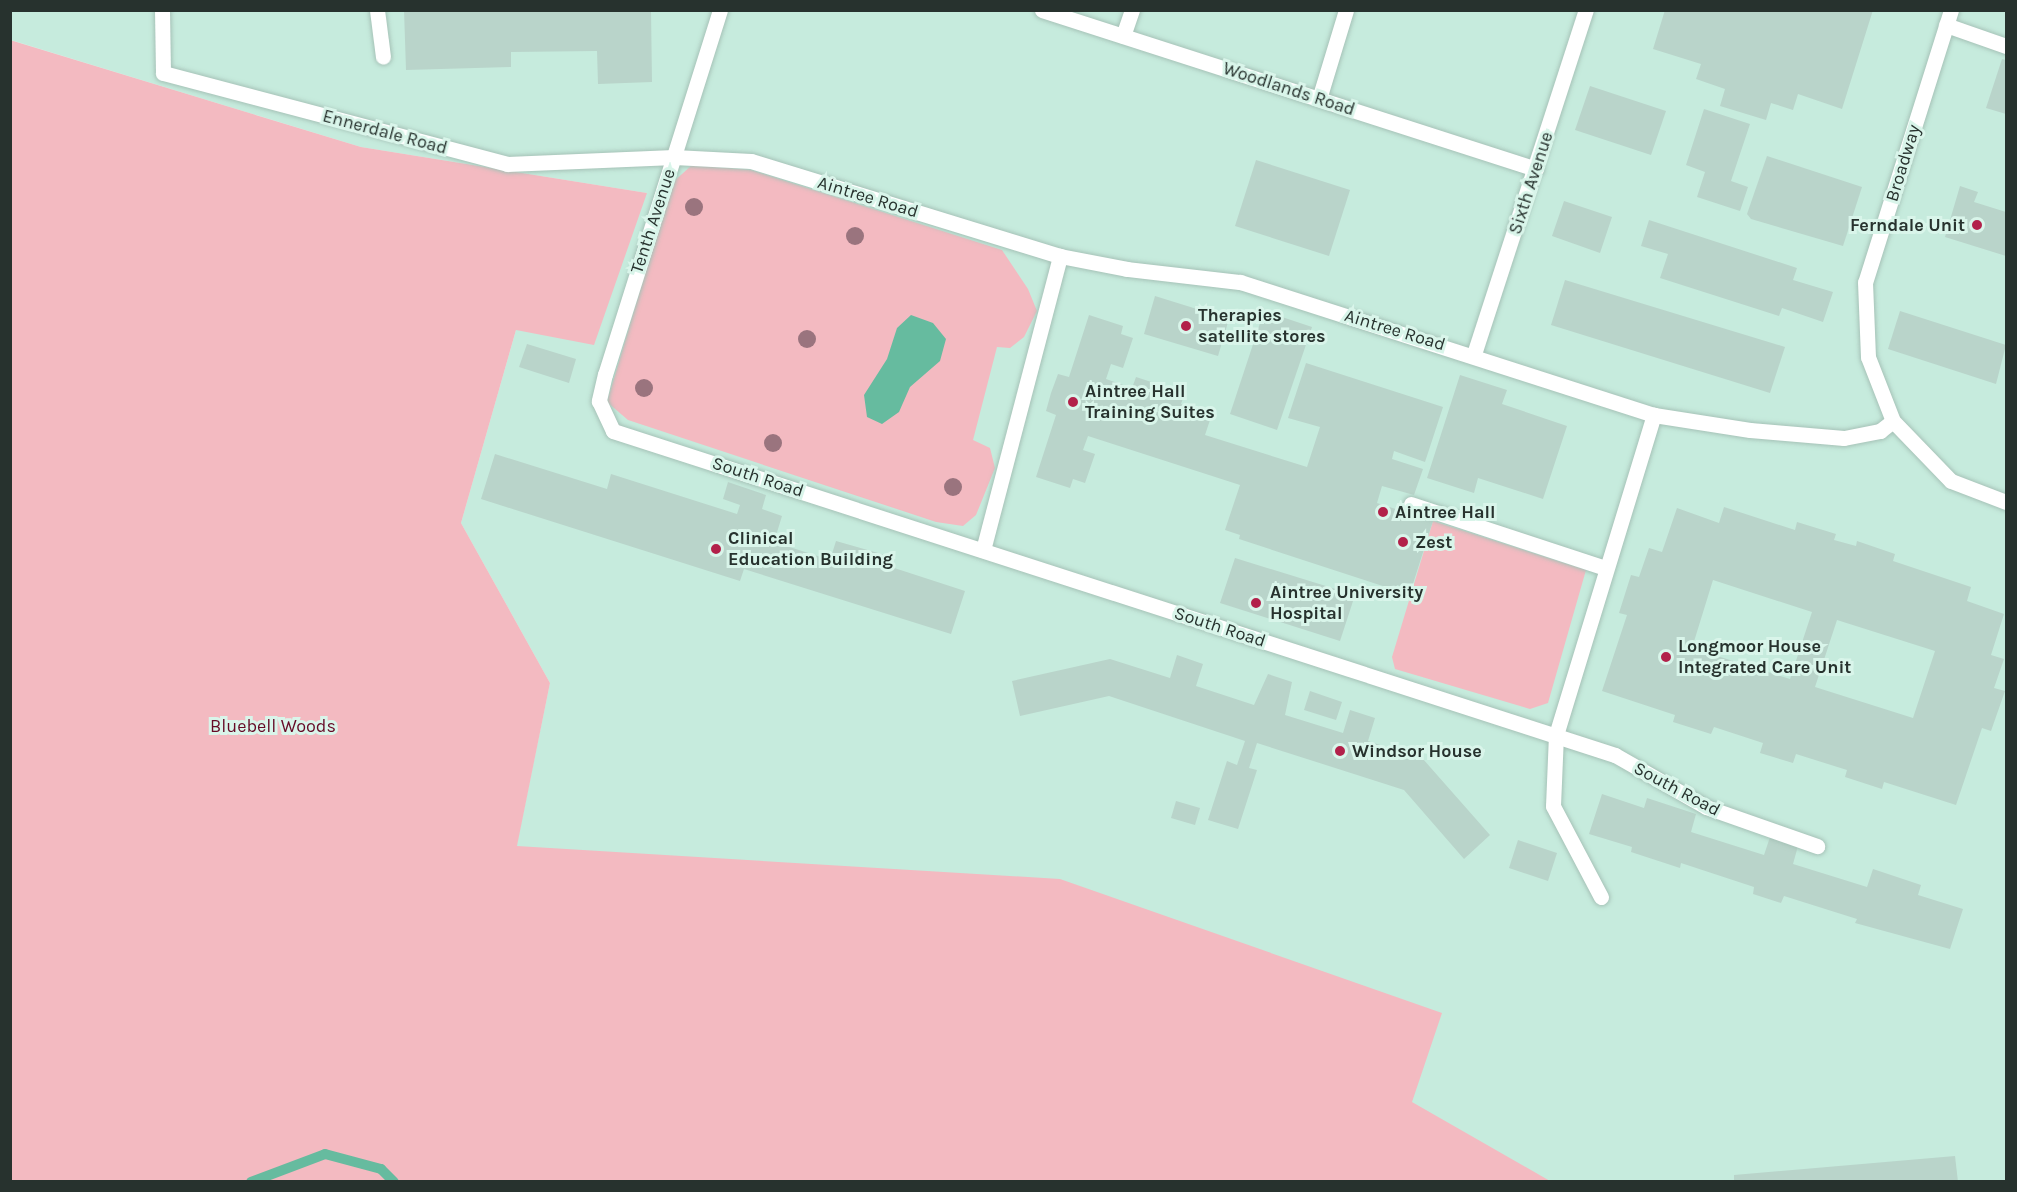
<!DOCTYPE html>
<style>
body{margin:0}
#map{position:relative;width:2017px;height:1192px;overflow:hidden;background:#d9f5ea;font-family:Karla,sans-serif}
div>[style]{position:absolute}
.built>*{inset:0;background:#c6ebdd}
.green>*{inset:0;background:#f3bac1}
.water>*{inset:0;background:#66bb9f}
.stream>*{height:10px;margin:-5px;padding:0 5px;transform-origin:5px;border-radius:5px;background:#66bb9f}
.building>*{inset:0;background:#b9d4ca}
.roads{filter:drop-shadow(0 0 2px #a6c2b7) drop-shadow(0 0 2px #a6c2b7)}
.service>*{height:15px;margin:-7.5px;padding:0 7.5px;transform-origin:7.5px;border-radius:7.5px;background:#fff}
.trees>*{width:18px;height:18px;margin:-9px;border-radius:50%;background:#9a747e}
.dots>*{width:16px;height:16px;translate:-50% -50%;box-sizing:border-box;border:3px solid #d9f5ea;border-radius:50%}
span{translate:-50% -50%;white-space:nowrap;text-align:center;line-height:1.15;-webkit-text-stroke:6px #d9f5ea;paint-order:stroke}
.street-label{font-size:18px;color:#27322e}
.poi-label{font-size:18px;color:#27322e;font-weight:700}
.right{translate:-100% -50%;text-align:right}
.left{translate:0 -50%;text-align:left}
.park-label{font-size:18px;color:#660a26}
.frame{position:absolute;inset:0;border:12px solid #27322e;pointer-events:none}
</style>
<div id="map">
<div class="built">
<div style="clip-path:polygon(10px 11px,2006px 11px,2006px 1181px,1549px 1181px,508px 887px,550px 683px,461px 523px,516px 330px,647px 193px,361px 147px,11px 40px)"></div>
</div>
<div class="green">
<div style="clip-path:polygon(10px 40px,361px 147px,647px 193px,594px 345px,516px 330px,461px 523px,550px 683px,517px 846px,1060px 879px,1442px 1013px,1412px 1102px,1550px 1181px,11px 1181px)"></div>
<div style="clip-path:polygon(692px 165px,751px 170px,1002px 250px,1028px 289px,1037px 311px,1024px 337px,1010px 348px,997px 347px,973px 440px,990px 448px,995px 468px,976px 515px,963px 526px,936px 522px,628px 420px,607px 402px,672px 183px)"></div>
<div style="clip-path:polygon(1433px 521px,1586px 570px,1548px 703px,1530px 709px,1395px 669px,1392px 657px)"></div>
</div>
<div class="water">
<div style="clip-path:polygon(911px 315px,933px 323px,946px 339px,940px 361px,910px 387px,899px 412px,882px 424px,867px 417px,864px 395px,887px 359px,897px 328px)"></div>
</div>
<div class="stream">
<div style="left:251px;top:1182px;width:79px;rotate:-20.7deg"></div>
<div style="left:325px;top:1154px;width:58px;rotate:15deg"></div>
<div style="left:381px;top:1169px;width:18px;rotate:45deg"></div>
</div>
<div class="building">
<div style="clip-path:polygon(404px 10px,651px 10px,652px 82px,598px 84px,597px 51px,511px 52px,511px 67px,406px 70px)"></div>
<div style="clip-path:polygon(1665px 10px,1873px 10px,1842px 109px,1798px 94px,1793px 110px,1771px 103px,1766px 120px,1720px 106px,1725px 89px,1696px 79px,1701px 64px,1653px 49px)"></div>
<div style="clip-path:polygon(2002px 59px,2006px 60px,2006px 114px,1986px 108px)"></div>
<div style="clip-path:polygon(1590px 86px,1666px 111px,1651px 155px,1575px 130px)"></div>
<div style="clip-path:polygon(1704px 109px,1750px 124px,1731px 181px,1748px 187px,1740px 211px,1697px 197px,1705px 172px,1686px 165px)"></div>
<div style="clip-path:polygon(1767px 156px,1862px 187px,1843px 246px,1751px 219px,1747px 214px)"></div>
<div style="clip-path:polygon(1256px 160px,1350px 190px,1329px 256px,1235px 226px)"></div>
<div style="clip-path:polygon(1960px 186px,1978px 192px,1974px 202px,2006px 212px,2006px 256px,1945px 237px)"></div>
<div style="clip-path:polygon(1564px 201px,1612px 217px,1600px 253px,1552px 236px)"></div>
<div style="clip-path:polygon(1649px 220px,1797px 268px,1793px 280px,1833px 292px,1823px 322px,1782px 308px,1779px 316px,1660px 278px,1668px 254px,1641px 246px)"></div>
<div style="clip-path:polygon(1565px 280px,1785px 347px,1770px 393px,1551px 325px)"></div>
<div style="clip-path:polygon(1155px 296px,1229px 319px,1218px 356px,1144px 334px)"></div>
<div style="clip-path:polygon(1264px 311px,1312px 327px,1277px 430px,1230px 414px)"></div>
<div style="clip-path:polygon(1900px 311px,2006px 345px,1996px 384px,1888px 349px)"></div>
<div style="clip-path:polygon(1089px 315px,1123px 326px,1121px 334px,1133px 338px,1123px 368px,1111px 364px,1106px 379px,1132px 388px,1136px 377px,1185px 393px,1181px 404px,1212px 414px,1205px 435px,1307px 467px,1320px 427px,1288px 418px,1306px 363px,1443px 407px,1425px 462px,1394px 451px,1392px 459px,1423px 469px,1414px 495px,1382px 486px,1377px 503px,1433px 521px,1411px 590px,1397px 585px,1395px 590px,1239px 539px,1240px 535px,1225px 530px,1240px 485px,1088px 436px,1083px 450px,1095px 454px,1085px 483px,1073px 479px,1070px 488px,1036px 477px,1056px 415px,1046px 411px,1051px 393px,1058px 374px,1069px 377px)"></div>
<div style="clip-path:polygon(527px 344px,576px 359px,569px 383px,519px 367px)"></div>
<div style="clip-path:polygon(1460px 375px,1507px 390px,1502px 404px,1567px 426px,1543px 499px,1478px 478px,1474px 493px,1427px 478px)"></div>
<div style="clip-path:polygon(495px 454px,607px 489px,611px 474px,737px 514px,740px 505px,723px 499px,728px 482px,766px 495px,762px 509px,782px 516px,774px 542px,830px 560px,836px 541px,885px 555px,882px 564px,965px 591px,951px 634px,744px 569px,740px 581px,481px 499px)"></div>
<div style="clip-path:polygon(evenodd,1724px 507px,1795px 530px,1797px 522px,1836px 534px,1834px 540px,1856px 546px,1857px 541px,1895px 554px,1893px 561px,1971px 587px,1967px 601px,2004px 614px,1991px 655px,2004px 659px,1994px 688px,2005px 691px,1991px 731px,1982px 728px,1956px 805px,1884px 782px,1882px 789px,1845px 777px,1847px 770px,1796px 754px,1793px 763px,1760px 753px,1763px 743px,1714px 727px,1711px 734px,1673px 722px,1675px 715px,1602px 691px,1627px 615px,1619px 613px,1631px 575px,1639px 577px,1649px 548px,1662px 552px,1677px 508px,1719px 523px,1724px 507px,1713px 580px,1812px 612px,1790px 679px,1692px 648px,1713px 580px,1724px 507px,1837px 620px,1935px 651px,1913px 718px,1815px 687px,1837px 620px)"></div>
<div style="clip-path:polygon(1235px 558px,1355px 595px,1340px 641px,1220px 603px)"></div>
<div style="clip-path:polygon(1177px 655px,1203px 664px,1196px 686px,1254px 705px,1268px 674px,1292px 682px,1285px 715px,1343px 733px,1350px 710px,1375px 718px,1368px 741px,1423px 759px,1490px 835px,1464px 859px,1404px 790px,1257px 743px,1249px 768px,1257px 770px,1238px 829px,1208px 820px,1227px 761px,1237px 765px,1245px 741px,1109px 696px,1020px 716px,1012px 681px,1110px 659px,1170px 678px)"></div>
<div style="clip-path:polygon(1310px 691px,1342px 702px,1336px 720px,1304px 710px)"></div>
<div style="clip-path:polygon(1602px 794px,1644px 808px,1647px 798px,1696px 814px,1691px 832px,1764px 855px,1770px 837px,1798px 846px,1793px 864px,1867px 887px,1873px 869px,1921px 885px,1918px 895px,1963px 909px,1950px 949px,1855px 923px,1857px 919px,1784px 896px,1781px 903px,1753px 894px,1754px 887px,1681px 863px,1680px 868px,1631px 852px,1632px 847px,1589px 834px)"></div>
<div style="clip-path:polygon(1176px 801px,1200px 808px,1195px 825px,1171px 818px)"></div>
<div style="clip-path:polygon(1518px 840px,1557px 853px,1548px 881px,1509px 868px)"></div>
<div style="clip-path:polygon(1955px 1156px,1958px 1182px,1734px 1182px,1734px 1175px)"></div>
</div>
<div class="roads">
<div class="service">
<div style="left:162px;top:10px;width:63px;rotate:89.1deg"></div>
<div style="left:163px;top:73px;width:356px;rotate:14.8deg"></div>
<div style="left:507px;top:164px;width:167px;rotate:-2.4deg"></div>
<div style="left:674px;top:157px;width:77px;rotate:3deg"></div>
<div style="left:751px;top:161px;width:323px;rotate:17.1deg"></div>
<div style="left:1060px;top:256px;width:68px;rotate:11deg"></div>
<div style="left:1127px;top:269px;width:114px;rotate:6.6deg"></div>
<div style="left:1240px;top:282px;width:435px;rotate:17.8deg"></div>
<div style="left:1654px;top:415px;width:97px;rotate:8.9deg"></div>
<div style="left:1750px;top:430px;width:94px;rotate:4.9deg"></div>
<div style="left:1844px;top:438px;width:37px;rotate:-11deg"></div>
<div style="left:1880px;top:431px;width:16px;rotate:-38deg"></div>
<div style="left:377px;top:10px;width:47px;rotate:82.7deg"></div>
<div style="left:720px;top:10px;width:382px;rotate:107.5deg"></div>
<div style="left:605px;top:374px;width:28px;rotate:103deg"></div>
<div style="left:599px;top:401px;width:33px;rotate:65deg"></div>
<div style="left:613px;top:431px;width:1053px;rotate:17.92deg"></div>
<div style="left:1615px;top:755px;width:105px;rotate:29.7deg"></div>
<div style="left:1706px;top:807px;width:118px;rotate:19.4deg"></div>
<div style="left:1042px;top:10px;width:519px;rotate:17.84deg"></div>
<div style="left:1951px;top:10px;width:285px;rotate:107.5deg"></div>
<div style="left:1865px;top:282px;width:75px;rotate:87.7deg"></div>
<div style="left:1868px;top:357px;width:69px;rotate:68.7deg"></div>
<div style="left:1893px;top:421px;width:83px;rotate:46deg"></div>
<div style="left:1951px;top:481px;width:59px;rotate:20.9deg"></div>
<div style="left:1946px;top:25px;width:64px;rotate:19.3deg"></div>
<div style="left:1123px;top:36px;width:28px;rotate:-71deg"></div>
<div style="left:1319px;top:99px;width:93px;rotate:-73.1deg"></div>
<div style="left:1474px;top:354px;width:362px;rotate:-72deg"></div>
<div style="left:1411px;top:504px;width:205px;rotate:18.2deg"></div>
<div style="left:983px;top:550px;width:304px;rotate:-75.3deg"></div>
<div style="left:1601px;top:897px;width:103px;rotate:-117.8deg"></div>
<div style="left:1553px;top:806px;width:71px;rotate:-87.6deg"></div>
<div style="left:1556px;top:735px;width:335px;rotate:-73deg"></div>
</div>
</div>
<div class="trees">
<div style="left:694px;top:207px"></div>
<div style="left:855px;top:236px"></div>
<div style="left:807px;top:339px"></div>
<div style="left:644px;top:388px"></div>
<div style="left:773px;top:443px"></div>
<div style="left:953px;top:487px"></div>
</div>
<div class="dots">
<div style="left:1977px;top:225px;background:#b2214a"></div>
<div style="left:1186px;top:326px;background:#b2214a"></div>
<div style="left:1073px;top:402px;background:#b2214a"></div>
<div style="left:1383px;top:512px;background:#b2214a"></div>
<div style="left:1403px;top:542px;background:#b2214a"></div>
<div style="left:716px;top:549px;background:#b2214a"></div>
<div style="left:1256px;top:603px;background:#b2214a"></div>
<div style="left:1666px;top:657px;background:#b2214a"></div>
<div style="left:1340px;top:751px;background:#b2214a"></div>
</div>
<div class="street-label">
<span style="left:1289px;top:89px;rotate:18deg">Woodlands Road</span>
<span style="left:385px;top:132px;rotate:15deg">Ennerdale Road</span>
<span style="left:1903px;top:163px;rotate:-73deg">Broadway</span>
<span style="left:1531px;top:183px;rotate:-72deg">Sixth Avenue</span>
<span style="left:868px;top:197px;rotate:17deg">Aintree Road</span>
<span style="left:653px;top:221px;rotate:-72deg">Tenth Avenue</span>
<span style="left:1395px;top:330px;rotate:17deg">Aintree Road</span>
<span style="left:758px;top:477px;rotate:18deg">South Road</span>
<span style="left:1220px;top:627px;rotate:18deg">South Road</span>
<span style="left:1677px;top:789px;rotate:28deg">South Road</span>
</div>
<div class="poi-label">
<span class="right" style="left:1965px;top:225px">Ferndale Unit</span>
<span class="left" style="left:1198px;top:326px">Therapies<br>satellite stores</span>
<span class="left" style="left:1085px;top:402px">Aintree Hall<br>Training Suites</span>
<span class="left" style="left:1395px;top:512px">Aintree Hall</span>
<span class="left" style="left:728px;top:549px">Clinical<br>Education Building</span>
<span class="left" style="left:1415px;top:542px">Zest</span>
<span class="left" style="left:1270px;top:603px">Aintree University<br>Hospital</span>
<span class="left" style="left:1678px;top:657px">Longmoor House<br>Integrated Care Unit</span>
<span class="left" style="left:1352px;top:751px">Windsor House</span>
</div>
<div class="park-label">
<span style="left:273px;top:726px">Bluebell Woods</span>
</div>
<div class="frame"></div>
</div>
